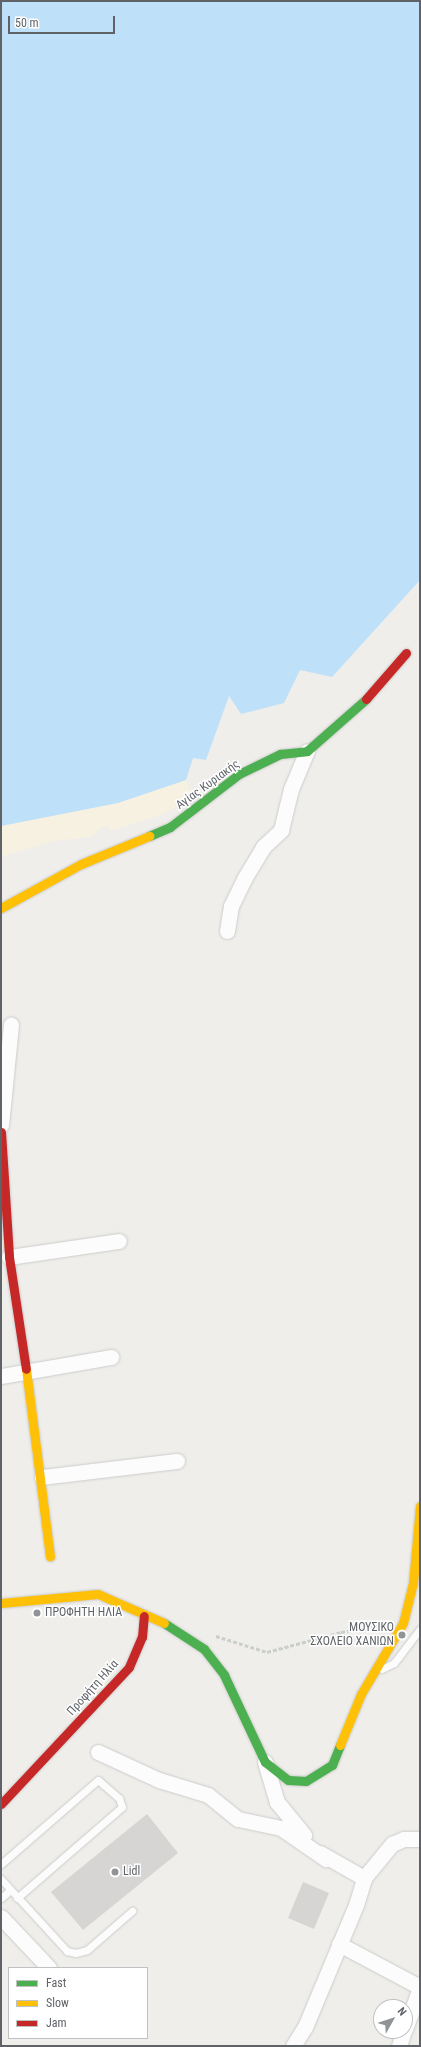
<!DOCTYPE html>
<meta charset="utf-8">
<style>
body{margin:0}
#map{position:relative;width:421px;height:2047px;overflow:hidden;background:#efeeea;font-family:"Roboto Condensed",sans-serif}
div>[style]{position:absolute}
.sand>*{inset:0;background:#f6f1e1}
.water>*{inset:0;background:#bfe0f9}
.building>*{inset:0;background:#d6d5d3}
.path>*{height:2.5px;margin-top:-1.25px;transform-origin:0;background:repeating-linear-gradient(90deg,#cacfcc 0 4px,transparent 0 6px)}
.roads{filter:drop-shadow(0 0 1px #cbcccc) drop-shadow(0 0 1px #cbcccc)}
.lane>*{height:7px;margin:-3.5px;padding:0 3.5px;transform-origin:3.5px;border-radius:3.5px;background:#fdfcfc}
.street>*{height:15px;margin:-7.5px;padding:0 7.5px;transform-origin:7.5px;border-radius:7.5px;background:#fdfcfc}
.fast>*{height:9px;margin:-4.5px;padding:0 4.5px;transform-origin:4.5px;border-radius:4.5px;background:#4caf50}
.slow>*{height:9px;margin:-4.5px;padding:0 4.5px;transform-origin:4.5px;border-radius:4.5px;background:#ffc107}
.jam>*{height:9px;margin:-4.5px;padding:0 4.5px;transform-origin:4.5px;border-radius:4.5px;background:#c62828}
.dots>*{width:11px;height:11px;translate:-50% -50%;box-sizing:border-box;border:2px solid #fff;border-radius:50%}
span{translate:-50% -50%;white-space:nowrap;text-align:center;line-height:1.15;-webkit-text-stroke:3px #fff;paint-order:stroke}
.street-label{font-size:12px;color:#5f6368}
.poi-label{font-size:12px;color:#5f6368}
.left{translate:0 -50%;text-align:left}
.right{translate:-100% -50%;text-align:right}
.frame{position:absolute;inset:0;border:2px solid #5f6368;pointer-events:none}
.legend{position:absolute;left:8px;top:1967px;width:140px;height:72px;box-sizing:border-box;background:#fff;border:1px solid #bfc1c3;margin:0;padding:5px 7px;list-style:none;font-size:12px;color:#5f6368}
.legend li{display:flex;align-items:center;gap:8px;height:20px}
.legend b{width:20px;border:1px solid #bfc1c3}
.north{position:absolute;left:373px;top:1999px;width:40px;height:40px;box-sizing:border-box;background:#fff;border:1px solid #bfc1c3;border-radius:50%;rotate:51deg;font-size:11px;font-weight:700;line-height:16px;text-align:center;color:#5f6368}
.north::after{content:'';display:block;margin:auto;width:14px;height:18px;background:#919496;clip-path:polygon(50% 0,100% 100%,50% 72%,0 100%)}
.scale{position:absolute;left:8px;top:16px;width:107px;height:18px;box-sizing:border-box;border:2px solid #5f6368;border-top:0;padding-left:5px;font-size:12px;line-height:14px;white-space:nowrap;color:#5f6368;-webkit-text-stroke:3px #fff;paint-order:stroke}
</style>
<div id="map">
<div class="sand">
<div style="clip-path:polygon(186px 780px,194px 799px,158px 816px,110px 831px,109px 826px,100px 828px,91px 837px,54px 841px,1px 857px,1px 826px,118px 803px)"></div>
</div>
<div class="water">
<div style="clip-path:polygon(1px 1px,420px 1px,420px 580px,332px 677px,300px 670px,284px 703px,241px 714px,229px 696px,206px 760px,193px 758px,186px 780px,118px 803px,1px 826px)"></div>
</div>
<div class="building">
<div style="clip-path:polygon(147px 1814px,178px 1853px,83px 1930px,51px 1892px)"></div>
<div style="clip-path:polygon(303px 1882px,329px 1893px,314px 1929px,288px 1918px)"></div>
</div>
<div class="path">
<div style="left:216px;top:1636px;width:53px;rotate:17.4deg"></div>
<div style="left:267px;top:1652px;width:77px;rotate:-15.1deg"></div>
<div style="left:341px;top:1632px;width:41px;rotate:-8.3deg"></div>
</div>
<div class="roads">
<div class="lane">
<div style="left:382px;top:1669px;width:13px;rotate:-27deg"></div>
<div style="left:394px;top:1663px;width:43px;rotate:-52.6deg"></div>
<div style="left:1px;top:1864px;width:128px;rotate:-40.9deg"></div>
<div style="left:98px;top:1780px;width:28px;rotate:41deg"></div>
<div style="left:119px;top:1798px;width:9px;rotate:72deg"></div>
<div style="left:122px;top:1807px;width:139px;rotate:139.1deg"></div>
<div style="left:1px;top:1879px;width:98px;rotate:47.5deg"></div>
<div style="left:67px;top:1951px;width:9px;rotate:13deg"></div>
<div style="left:76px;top:1953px;width:11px;rotate:-15deg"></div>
<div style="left:87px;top:1950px;width:60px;rotate:-40.9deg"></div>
<div style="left:1px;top:1898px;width:11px;rotate:-41deg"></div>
</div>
<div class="street">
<div style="left:227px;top:931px;width:25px;rotate:-81deg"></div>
<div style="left:231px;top:906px;width:30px;rotate:-64deg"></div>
<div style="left:244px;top:879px;width:37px;rotate:-59deg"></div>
<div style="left:263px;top:847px;width:25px;rotate:-43deg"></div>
<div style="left:281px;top:830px;width:42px;rotate:-76.3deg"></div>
<div style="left:291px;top:789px;width:41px;rotate:-67.2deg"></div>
<div style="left:1px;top:1125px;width:101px;rotate:-84.3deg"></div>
<div style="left:9px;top:1257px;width:111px;rotate:-8.3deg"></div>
<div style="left:1px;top:1376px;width:112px;rotate:-9.8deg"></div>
<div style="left:42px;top:1477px;width:136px;rotate:-6.8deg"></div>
<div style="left:98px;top:1752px;width:67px;rotate:24.7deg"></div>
<div style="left:159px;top:1780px;width:51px;rotate:17deg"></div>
<div style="left:208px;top:1795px;width:38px;rotate:39deg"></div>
<div style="left:238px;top:1819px;width:44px;rotate:11.8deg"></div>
<div style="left:281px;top:1828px;width:55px;rotate:34.6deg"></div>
<div style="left:265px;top:1762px;width:42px;rotate:73.3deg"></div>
<div style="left:277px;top:1802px;width:43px;rotate:50.7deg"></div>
<div style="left:320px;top:1853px;width:51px;rotate:29.6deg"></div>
<div style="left:1px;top:1917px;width:70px;rotate:46.7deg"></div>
<div style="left:339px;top:1944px;width:92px;rotate:28deg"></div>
<div style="left:405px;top:2029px;width:44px;rotate:-69.9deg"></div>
<div style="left:293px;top:2046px;width:22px;rotate:-58deg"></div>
<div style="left:305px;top:2027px;width:132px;rotate:-67.3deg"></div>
<div style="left:356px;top:1905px;width:28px;rotate:-73deg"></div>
<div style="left:364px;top:1878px;width:44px;rotate:-50.5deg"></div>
<div style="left:392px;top:1844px;width:13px;rotate:-23deg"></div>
<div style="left:404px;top:1839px;width:16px"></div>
<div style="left:399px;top:2046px;width:16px;rotate:-72deg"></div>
</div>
<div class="fast">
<div style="left:149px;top:836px;width:23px;rotate:-23deg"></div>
<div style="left:170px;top:827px;width:87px;rotate:-37.5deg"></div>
<div style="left:239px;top:774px;width:46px;rotate:-26deg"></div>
<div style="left:280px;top:754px;width:27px;rotate:-6deg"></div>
<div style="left:307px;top:751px;width:79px;rotate:-41.4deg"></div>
<div style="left:164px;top:1623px;width:48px;rotate:33deg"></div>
<div style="left:204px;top:1649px;width:33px;rotate:52deg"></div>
<div style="left:224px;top:1675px;width:96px;rotate:64.8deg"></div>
<div style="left:265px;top:1762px;width:29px;rotate:38deg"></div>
<div style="left:288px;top:1780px;width:18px;rotate:3deg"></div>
<div style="left:306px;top:1781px;width:31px;rotate:-32deg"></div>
<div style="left:332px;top:1765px;width:22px;rotate:-68deg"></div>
</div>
<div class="slow">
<div style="left:1px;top:908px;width:91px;rotate:-28.8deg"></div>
<div style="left:81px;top:864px;width:74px;rotate:-22.4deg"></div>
<div style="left:26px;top:1369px;width:189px;rotate:82.7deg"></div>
<div style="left:1px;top:1603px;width:97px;rotate:-5.3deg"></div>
<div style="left:98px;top:1594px;width:72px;rotate:23.7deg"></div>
<div style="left:340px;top:1745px;width:55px;rotate:-67.6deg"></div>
<div style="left:361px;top:1694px;width:82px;rotate:-59.4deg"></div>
<div style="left:403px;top:1623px;width:41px;rotate:-76deg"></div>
<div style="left:413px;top:1583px;width:77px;rotate:-84.8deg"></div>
</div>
<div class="jam">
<div style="left:366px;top:699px;width:61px;rotate:-49deg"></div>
<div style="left:1px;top:1132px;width:125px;rotate:86.3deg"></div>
<div style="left:9px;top:1257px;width:113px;rotate:81.4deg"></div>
<div style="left:1px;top:1804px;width:187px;rotate:-46.9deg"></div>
<div style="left:129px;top:1667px;width:33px;rotate:-67deg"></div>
<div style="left:142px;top:1637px;width:21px;rotate:-85deg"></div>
</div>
</div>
<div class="dots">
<div style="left:37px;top:1613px;background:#919496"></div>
<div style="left:402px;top:1635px;background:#919496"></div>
<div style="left:115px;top:1872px;background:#919496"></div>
</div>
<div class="street-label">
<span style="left:208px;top:785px;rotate:-36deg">Αγίας Κυριακής</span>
<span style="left:93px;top:1688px;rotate:-48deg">Προφήτη Ηλία</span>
</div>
<div class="poi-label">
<span class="left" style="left:45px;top:1613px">ΠΡΟΦΗΤΗ ΗΛΙΑ</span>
<span class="right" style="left:394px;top:1635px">ΜΟΥΣΙΚΟ<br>ΣΧΟΛΕΙΟ ΧΑΝΙΩΝ</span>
<span class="left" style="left:123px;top:1872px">Lidl</span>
</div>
<div class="frame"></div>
<ul class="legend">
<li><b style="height:5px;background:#4caf50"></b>Fast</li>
<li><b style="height:5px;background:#ffc107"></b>Slow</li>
<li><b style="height:5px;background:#c62828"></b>Jam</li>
</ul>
<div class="north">N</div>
<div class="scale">50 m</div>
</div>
